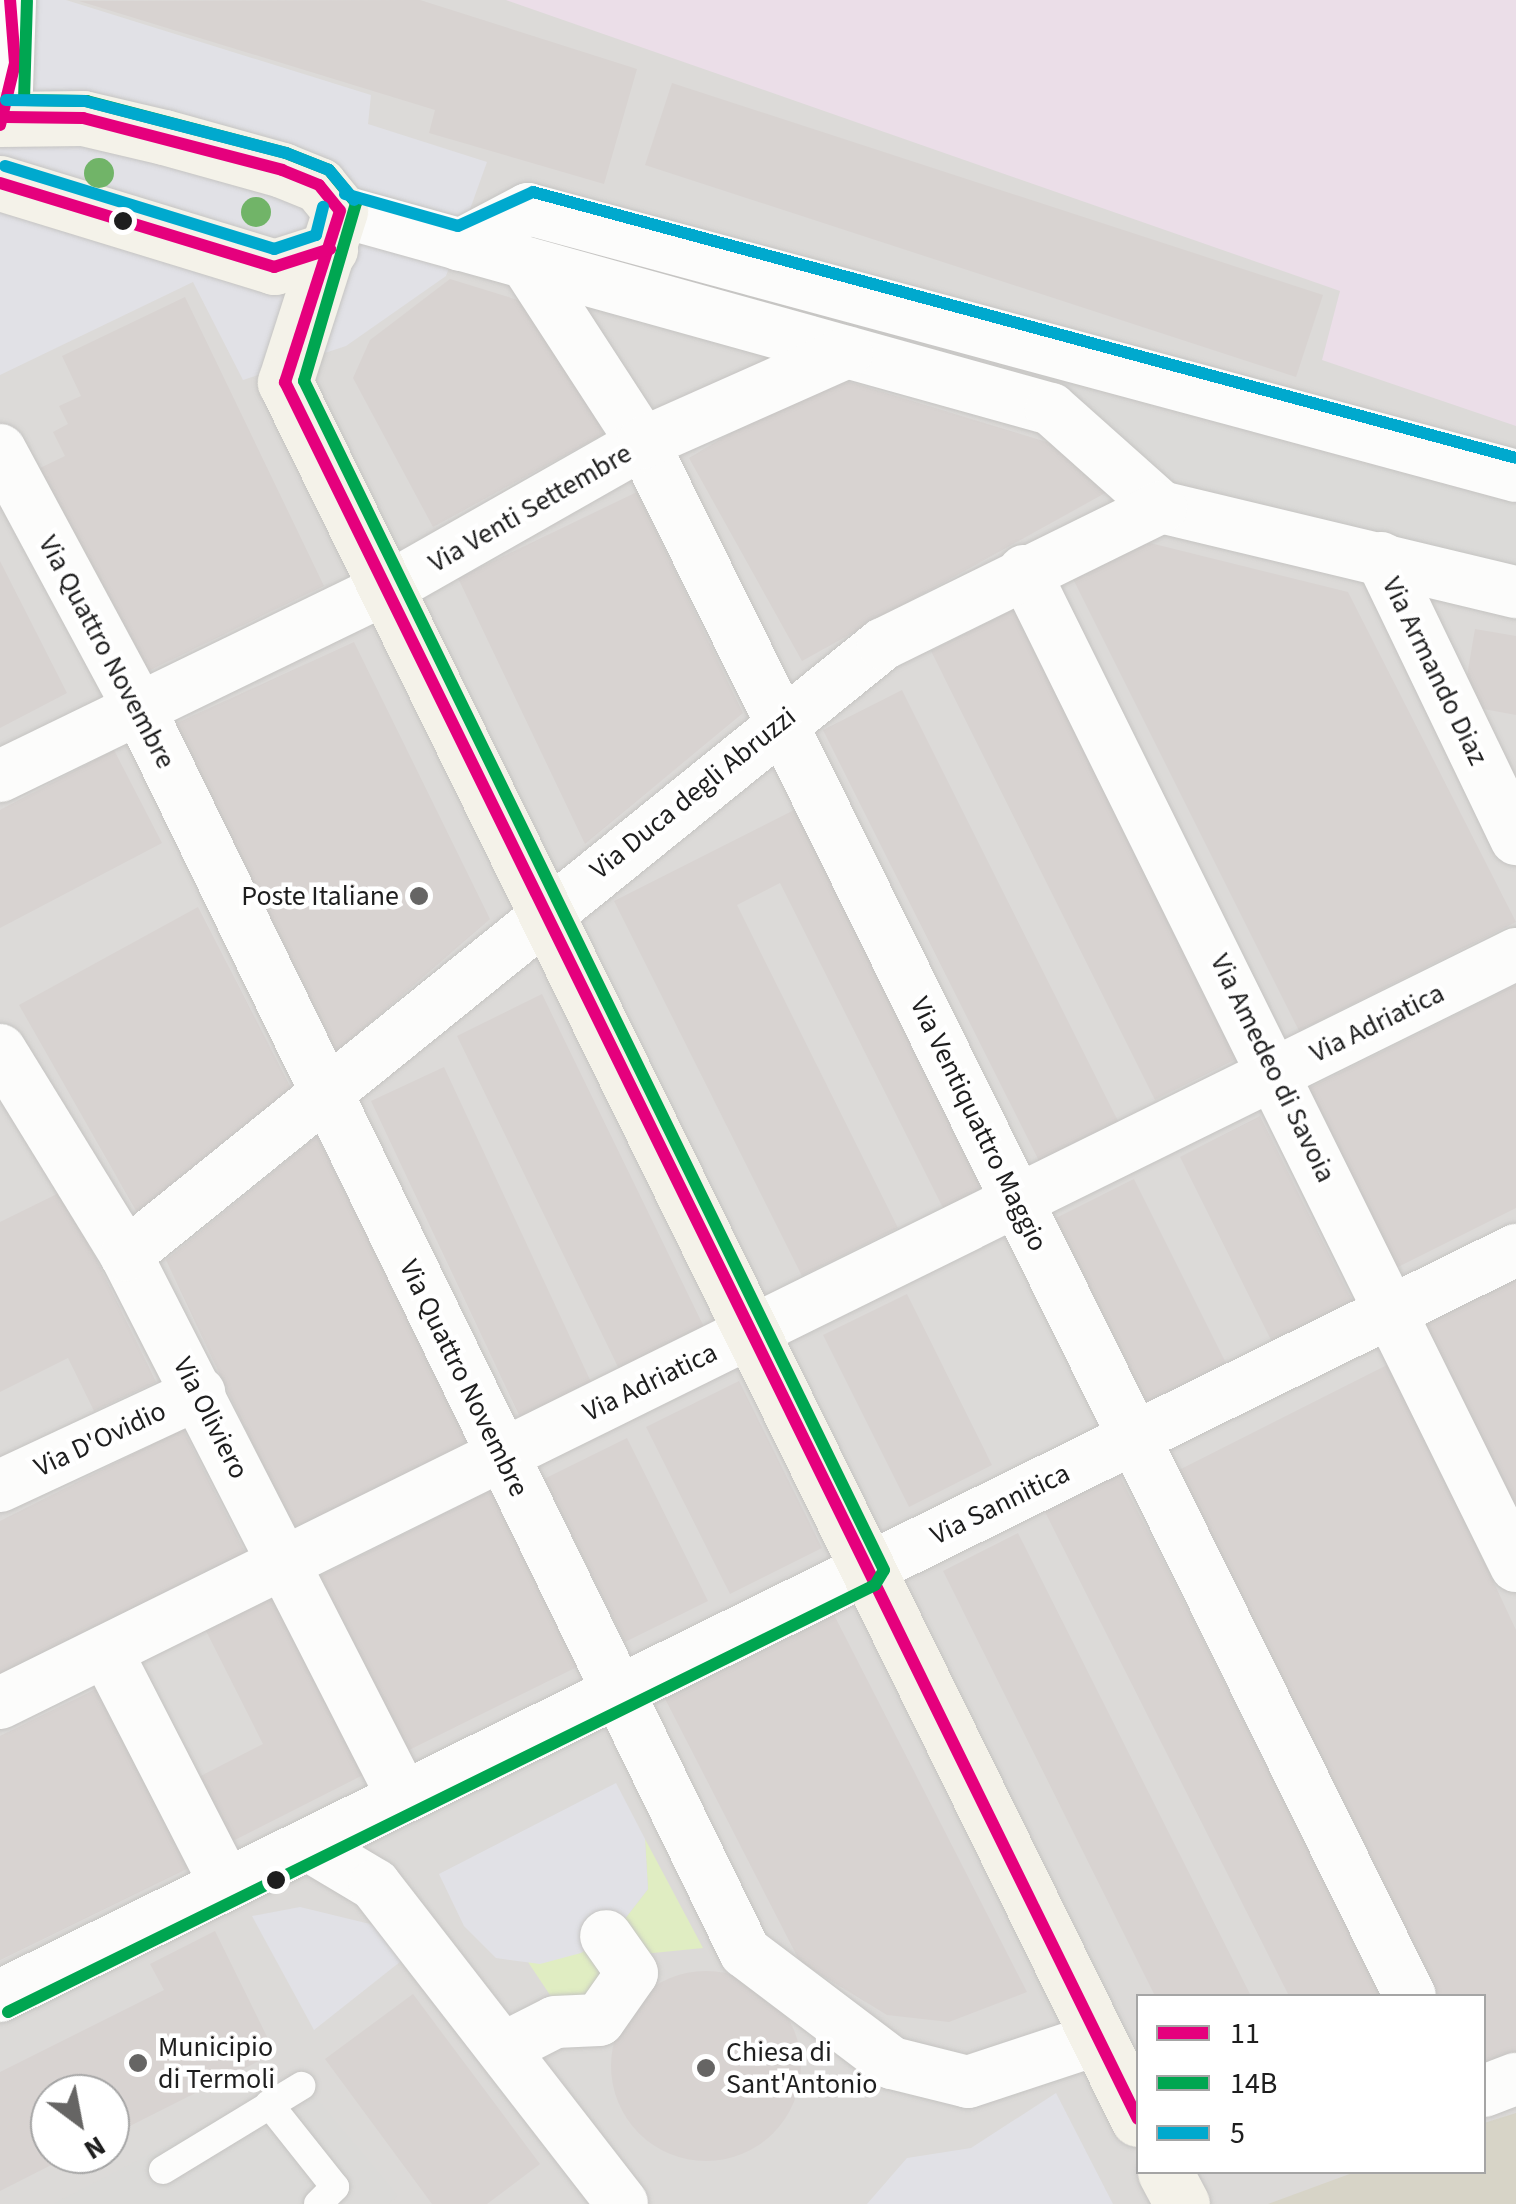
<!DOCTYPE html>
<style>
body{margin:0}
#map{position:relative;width:1516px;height:2204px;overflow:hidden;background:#edeae6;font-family:"Source Sans 3",sans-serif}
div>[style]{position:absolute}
.residential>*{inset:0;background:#dcdad8}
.industrial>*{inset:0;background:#ebdee8}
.religious>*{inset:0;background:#dbdad8}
.construction>*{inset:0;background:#d7d4c7}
.grass>*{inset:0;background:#e0edc2}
.plaza>*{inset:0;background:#e1e1e6}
.building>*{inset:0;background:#d8d3d1}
.round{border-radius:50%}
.roads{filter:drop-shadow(0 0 2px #c5c4c2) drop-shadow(0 0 2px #c5c4c2)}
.lane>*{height:28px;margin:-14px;padding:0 14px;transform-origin:14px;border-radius:14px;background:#fcfcfb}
.street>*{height:52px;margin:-26px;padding:0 26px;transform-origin:26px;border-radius:26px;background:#fcfcfb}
.secondary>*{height:55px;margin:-27.5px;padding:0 27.5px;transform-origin:27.5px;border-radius:27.5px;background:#f4f2e9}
.bus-1>*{height:12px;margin:-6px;padding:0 6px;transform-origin:6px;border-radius:6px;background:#e5007d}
.bus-2>*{height:12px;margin:-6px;padding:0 6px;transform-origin:6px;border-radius:6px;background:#00a651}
.bus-3>*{height:12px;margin:-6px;padding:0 6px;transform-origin:6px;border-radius:6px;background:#00a9ce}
.trees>*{width:30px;height:30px;margin:-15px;border-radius:50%;background:#71b468}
.dots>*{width:28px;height:28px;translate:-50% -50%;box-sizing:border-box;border:5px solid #fff;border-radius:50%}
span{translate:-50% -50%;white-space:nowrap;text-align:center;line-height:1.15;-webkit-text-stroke:9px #fff;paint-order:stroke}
.street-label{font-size:28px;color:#1e1e1e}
.poi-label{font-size:28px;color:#1e1e1e}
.right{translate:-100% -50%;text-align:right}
.left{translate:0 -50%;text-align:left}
.legend{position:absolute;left:1136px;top:1994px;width:350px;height:180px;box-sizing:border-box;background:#fff;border:2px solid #a5a5a5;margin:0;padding:12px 18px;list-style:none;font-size:30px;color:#1e1e1e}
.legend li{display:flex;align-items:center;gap:20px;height:50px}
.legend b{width:50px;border:2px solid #a5a5a5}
.north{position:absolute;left:30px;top:2074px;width:100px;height:100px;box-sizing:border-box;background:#fff;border:2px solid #a5a5a5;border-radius:50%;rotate:148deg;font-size:28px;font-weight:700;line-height:40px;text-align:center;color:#1e1e1e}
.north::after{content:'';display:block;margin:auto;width:35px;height:45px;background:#666564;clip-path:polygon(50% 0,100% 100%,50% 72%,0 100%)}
</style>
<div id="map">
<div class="residential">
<div style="clip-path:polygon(evenodd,0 0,1516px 0,1516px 2204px,0 2204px,0 0,1138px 1996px,1484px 1996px,1484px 2172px,1138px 2172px,1138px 1996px,0 0,50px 2094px,110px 2094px,110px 2154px,50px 2154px,50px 2094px)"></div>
</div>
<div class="industrial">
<div style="clip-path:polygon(506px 0,1516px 0,1516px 426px,1322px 360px,1340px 291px)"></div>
</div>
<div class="religious">
<div style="clip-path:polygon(544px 220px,1148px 408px,1516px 503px,1516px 567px,1132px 470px,1059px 398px,540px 239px)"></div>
<div style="clip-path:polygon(299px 2077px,398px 2196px,388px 2204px,53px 2204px)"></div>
</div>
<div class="construction">
<div style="clip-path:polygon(1516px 2113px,1516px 2204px,1268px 2204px,1355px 2172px,1484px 2172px,1484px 2123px)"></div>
</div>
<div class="grass">
<div style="clip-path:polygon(645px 1839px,703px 1948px,633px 1955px,617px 1929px,648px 1889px)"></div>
<div style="clip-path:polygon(594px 1944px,613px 1974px,574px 2008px,550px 1995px,528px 1962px)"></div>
</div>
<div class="plaza">
<div style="clip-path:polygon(0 0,66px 0,371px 95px,368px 124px,487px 162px,446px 276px,346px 346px,243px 380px,193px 282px,0 375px)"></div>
<div style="clip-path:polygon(616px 1783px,645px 1839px,648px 1889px,617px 1929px,581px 1953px,540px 1964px,496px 1958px,464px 1926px,439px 1874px)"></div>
<div style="clip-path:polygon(300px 1907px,370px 1924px,410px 1954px,314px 2030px,252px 1916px)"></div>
<div style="clip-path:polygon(1056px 2093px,1113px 2204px,867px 2204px,907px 2158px,971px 2148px)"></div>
</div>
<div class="building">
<div style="clip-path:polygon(420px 0,637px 69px,604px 184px,429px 133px,435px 110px,79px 1px)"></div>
<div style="clip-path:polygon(672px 83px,1323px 295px,1296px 377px,645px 165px)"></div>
<div style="clip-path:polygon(450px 279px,531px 304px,559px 339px,604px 434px,433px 527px,353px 378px,370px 340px)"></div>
<div style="clip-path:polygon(185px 297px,324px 586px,138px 676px,38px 469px,65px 456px,53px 432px,68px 424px,59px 406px,81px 396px,62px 356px)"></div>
<div style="clip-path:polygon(827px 375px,1063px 447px,1107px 492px,802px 661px,689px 458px)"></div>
<div style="clip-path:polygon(637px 492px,743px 713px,585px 844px,458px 578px)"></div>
<div style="clip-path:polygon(1134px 539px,1348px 592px,1516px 922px,1299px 1031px,1070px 573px)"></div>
<div style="clip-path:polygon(0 561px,67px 693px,0 728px)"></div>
<div style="clip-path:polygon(1022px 605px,1248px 1053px,1155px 1100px,931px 651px)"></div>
<div style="clip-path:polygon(1475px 629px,1516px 636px,1516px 715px,1462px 705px)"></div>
<div style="clip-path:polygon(354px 642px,490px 919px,325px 1062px,166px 728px)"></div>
<div style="clip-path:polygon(902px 690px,1119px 1123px,1040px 1163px,823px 730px)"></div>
<div style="clip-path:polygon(114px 750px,162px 843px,0 928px,0 810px)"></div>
<div style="clip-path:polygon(802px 806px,991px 1186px,944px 1210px,780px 883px,737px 905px,898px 1228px,802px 1276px,614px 901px)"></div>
<div style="clip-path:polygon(198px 907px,291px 1088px,139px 1216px,19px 1005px)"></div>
<div style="clip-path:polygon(1516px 985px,1516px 1208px,1390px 1271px,1301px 1092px)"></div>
<div style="clip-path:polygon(542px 994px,704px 1327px,619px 1369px,457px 1036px)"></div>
<div style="clip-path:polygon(444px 1067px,592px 1384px,520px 1417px,371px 1101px)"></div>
<div style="clip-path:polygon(1260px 1116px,1353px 1302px,1272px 1342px,1180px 1157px)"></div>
<div style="clip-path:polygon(317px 1136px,472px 1446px,293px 1530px,166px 1260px)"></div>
<div style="clip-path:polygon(1134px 1179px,1227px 1365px,1145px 1406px,1052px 1220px)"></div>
<div style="clip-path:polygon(63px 1191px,156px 1382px,94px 1411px,68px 1358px,0 1392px,0 1222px)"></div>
<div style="clip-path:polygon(1516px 1271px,1516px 1527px,1415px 1321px)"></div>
<div style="clip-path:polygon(907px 1294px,992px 1465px,909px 1507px,823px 1335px)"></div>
<div style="clip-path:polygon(1391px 1363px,1516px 1630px,1516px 2061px,1484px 2078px,1484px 1996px,1435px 1996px,1179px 1470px)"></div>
<div style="clip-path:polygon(739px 1381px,822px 1548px,730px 1594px,646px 1427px)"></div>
<div style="clip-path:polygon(183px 1429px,246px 1554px,0 1678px,0 1521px)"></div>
<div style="clip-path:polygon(627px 1438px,708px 1601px,625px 1642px,544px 1479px)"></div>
<div style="clip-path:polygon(1117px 1470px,1383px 1996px,1289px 1996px,1043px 1508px)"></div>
<div style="clip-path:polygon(493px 1489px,581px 1665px,405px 1752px,318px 1577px)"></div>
<div style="clip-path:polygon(1018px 1533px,1251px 1996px,1155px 1996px,943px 1571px)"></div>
<div style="clip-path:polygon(278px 1594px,367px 1773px,221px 1847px,189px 1782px,263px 1744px,206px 1631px)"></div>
<div style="clip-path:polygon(830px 1607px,1027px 1992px,949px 2022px,887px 2015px,800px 1962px,659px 1687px)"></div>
<div style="clip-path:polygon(104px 1685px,193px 1866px,0 1960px,0 1736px)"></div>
<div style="clip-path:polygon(215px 1931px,275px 2053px,110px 2136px,110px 2094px,50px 2094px,50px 2154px,73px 2154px,0 2191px,0 2072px,164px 1990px,150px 1964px)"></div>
<div class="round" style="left:611px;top:1971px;width:190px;height:190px"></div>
<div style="clip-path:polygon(413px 1994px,540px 2164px,487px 2204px,432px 2204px,325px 2059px)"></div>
</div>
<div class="roads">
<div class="lane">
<div style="left:269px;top:2104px;width:106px;rotate:51.5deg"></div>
<div style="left:335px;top:2187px;width:24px;rotate:135deg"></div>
<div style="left:163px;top:2170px;width:162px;rotate:-31.3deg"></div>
</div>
<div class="street">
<div style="left:6px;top:117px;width:117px;rotate:-88deg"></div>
<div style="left:340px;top:211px;width:738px;rotate:15.56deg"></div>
<div style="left:1051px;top:409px;width:147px;rotate:41.7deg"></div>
<div style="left:1161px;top:507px;width:365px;rotate:13.5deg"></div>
<div style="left:460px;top:245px;width:77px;rotate:-27.9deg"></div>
<div style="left:528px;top:209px;width:1023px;rotate:15.12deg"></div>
<div style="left:526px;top:263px;width:215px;rotate:57deg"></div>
<div style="left:643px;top:443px;width:1732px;rotate:63.72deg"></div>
<div style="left:0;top:450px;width:298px;rotate:61.7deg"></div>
<div style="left:141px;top:712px;width:1379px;rotate:64.03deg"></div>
<div style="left:745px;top:1952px;width:184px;rotate:37.1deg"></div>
<div style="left:892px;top:2063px;width:78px;rotate:14deg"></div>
<div style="left:968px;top:2082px;width:137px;rotate:-18.3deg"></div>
<div style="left:1381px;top:558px;width:312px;rotate:64.3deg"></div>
<div style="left:1024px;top:571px;width:1110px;rotate:63.69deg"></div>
<div style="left:0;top:776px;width:431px;rotate:-25.9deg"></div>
<div style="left:388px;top:588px;width:293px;rotate:-29.6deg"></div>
<div style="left:643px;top:443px;width:223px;rotate:-24deg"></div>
<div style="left:0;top:1050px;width:241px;rotate:58.4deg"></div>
<div style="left:126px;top:1255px;width:609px;rotate:62.93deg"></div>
<div style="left:126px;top:1255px;width:973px;rotate:-38.91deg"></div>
<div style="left:883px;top:644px;width:310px;rotate:-26.2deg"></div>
<div style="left:0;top:1486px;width:220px;rotate:-25deg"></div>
<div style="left:106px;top:1651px;width:262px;rotate:62.8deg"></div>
<div style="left:0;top:1703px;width:1691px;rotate:-26.29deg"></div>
<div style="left:308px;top:1845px;width:78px;rotate:30.8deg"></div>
<div style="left:375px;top:1885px;width:403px;rotate:52.2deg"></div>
<div style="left:0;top:1996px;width:1690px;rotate:-26.2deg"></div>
<div style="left:504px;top:2048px;width:57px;rotate:-27deg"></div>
<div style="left:555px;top:2022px;width:44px;rotate:-2.6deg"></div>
<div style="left:599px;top:2020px;width:57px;rotate:-54.9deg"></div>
<div style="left:632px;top:1973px;width:45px;rotate:-125.1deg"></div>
<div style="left:1484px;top:2091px;width:34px;rotate:-21deg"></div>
</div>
<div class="secondary">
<div style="left:0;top:119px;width:83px;rotate:-0.7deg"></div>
<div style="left:83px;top:118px;width:83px;rotate:13.2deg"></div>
<div style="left:164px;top:137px;width:123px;rotate:15.6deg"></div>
<div style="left:282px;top:170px;width:40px;rotate:22deg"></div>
<div style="left:319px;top:185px;width:33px;rotate:51deg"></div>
<div style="left:340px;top:211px;width:180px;rotate:107.8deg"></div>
<div style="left:285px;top:382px;width:1935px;rotate:63.85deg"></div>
<div style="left:0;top:183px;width:287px;rotate:17deg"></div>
<div style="left:274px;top:267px;width:59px;rotate:-17.8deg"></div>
<div style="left:1165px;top:2172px;width:36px;rotate:62deg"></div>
</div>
</div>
<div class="bus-1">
<div style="left:6px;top:117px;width:77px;rotate:0.7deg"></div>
<div style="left:83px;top:118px;width:206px;rotate:14.6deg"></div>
<div style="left:282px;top:170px;width:40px;rotate:22deg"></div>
<div style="left:319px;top:185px;width:33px;rotate:51deg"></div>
<div style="left:340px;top:211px;width:180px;rotate:107.8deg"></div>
<div style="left:285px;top:382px;width:1935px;rotate:63.85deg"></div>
<div style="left:0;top:125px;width:64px;rotate:-76.4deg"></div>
<div style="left:15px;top:63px;width:63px;rotate:-94.5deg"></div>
<div style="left:0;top:183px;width:287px;rotate:17deg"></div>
<div style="left:274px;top:267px;width:59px;rotate:-17.8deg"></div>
</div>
<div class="bus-2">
<div style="left:8px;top:2012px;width:966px;rotate:-26.22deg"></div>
<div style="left:875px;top:1585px;width:17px;rotate:-59deg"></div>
<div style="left:884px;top:1570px;width:1323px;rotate:-116deg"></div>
<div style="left:304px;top:381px;width:185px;rotate:-73.7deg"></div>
<div style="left:356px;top:203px;width:43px;rotate:-129.3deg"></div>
<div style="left:329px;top:170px;width:46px;rotate:-158.4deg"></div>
<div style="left:286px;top:153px;width:206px;rotate:-165.4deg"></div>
<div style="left:87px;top:101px;width:63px;rotate:-179.1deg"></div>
<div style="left:24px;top:100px;width:99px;rotate:-88.3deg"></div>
</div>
<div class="bus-3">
<div style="left:6px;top:100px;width:79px;rotate:0.7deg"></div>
<div style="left:85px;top:101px;width:208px;rotate:14.5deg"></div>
<div style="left:286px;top:153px;width:46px;rotate:21.6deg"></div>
<div style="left:329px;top:170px;width:39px;rotate:50deg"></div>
<div style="left:5px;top:166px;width:282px;rotate:17.1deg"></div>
<div style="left:274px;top:249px;width:44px;rotate:-18.4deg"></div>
<div style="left:316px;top:235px;width:29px;rotate:-76deg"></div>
<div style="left:345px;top:194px;width:117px;rotate:15.8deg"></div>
<div style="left:458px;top:226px;width:82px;rotate:-24.4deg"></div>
<div style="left:533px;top:192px;width:1018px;rotate:15.14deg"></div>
</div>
<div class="trees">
<div style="left:99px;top:173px"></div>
<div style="left:256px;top:212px"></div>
</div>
<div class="dots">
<div style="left:123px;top:221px;background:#1e1e1e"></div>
<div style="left:419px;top:896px;background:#666564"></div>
<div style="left:276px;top:1880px;background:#1e1e1e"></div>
<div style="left:138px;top:2063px;background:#666564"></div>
<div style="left:706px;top:2068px;background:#666564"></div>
</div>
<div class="street-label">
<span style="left:530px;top:508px;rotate:-30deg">Via Venti Settembre</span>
<span style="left:107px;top:652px;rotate:62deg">Via Quattro Novembre</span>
<span style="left:1435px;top:671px;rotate:64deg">Via Armando Diaz</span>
<span style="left:693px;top:793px;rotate:-39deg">Via Duca degli Abruzzi</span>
<span style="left:1377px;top:1023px;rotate:-26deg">Via Adriatica</span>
<span style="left:1273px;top:1068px;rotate:64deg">Via Amedeo di Savoia</span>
<span style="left:979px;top:1124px;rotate:64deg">Via Ventiquattro Maggio</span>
<span style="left:464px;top:1378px;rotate:64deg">Via Quattro Novembre</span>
<span style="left:650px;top:1382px;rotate:-26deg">Via Adriatica</span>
<span style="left:211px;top:1418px;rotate:63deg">Via Oliviero</span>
<span style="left:100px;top:1439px;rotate:-25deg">Via D'Ovidio</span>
<span style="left:1000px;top:1504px;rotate:-26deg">Via Sannitica</span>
</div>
<div class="poi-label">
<span class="right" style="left:399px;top:896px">Poste Italiane</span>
<span class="left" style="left:158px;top:2063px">Municipio<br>di Termoli</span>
<span class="left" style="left:726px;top:2068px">Chiesa di<br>Sant'Antonio</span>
</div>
<ul class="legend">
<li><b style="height:12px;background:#e5007d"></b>11</li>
<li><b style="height:12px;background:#00a651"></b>14B</li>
<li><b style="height:12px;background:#00a9ce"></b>5</li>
</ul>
<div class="north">N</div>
</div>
